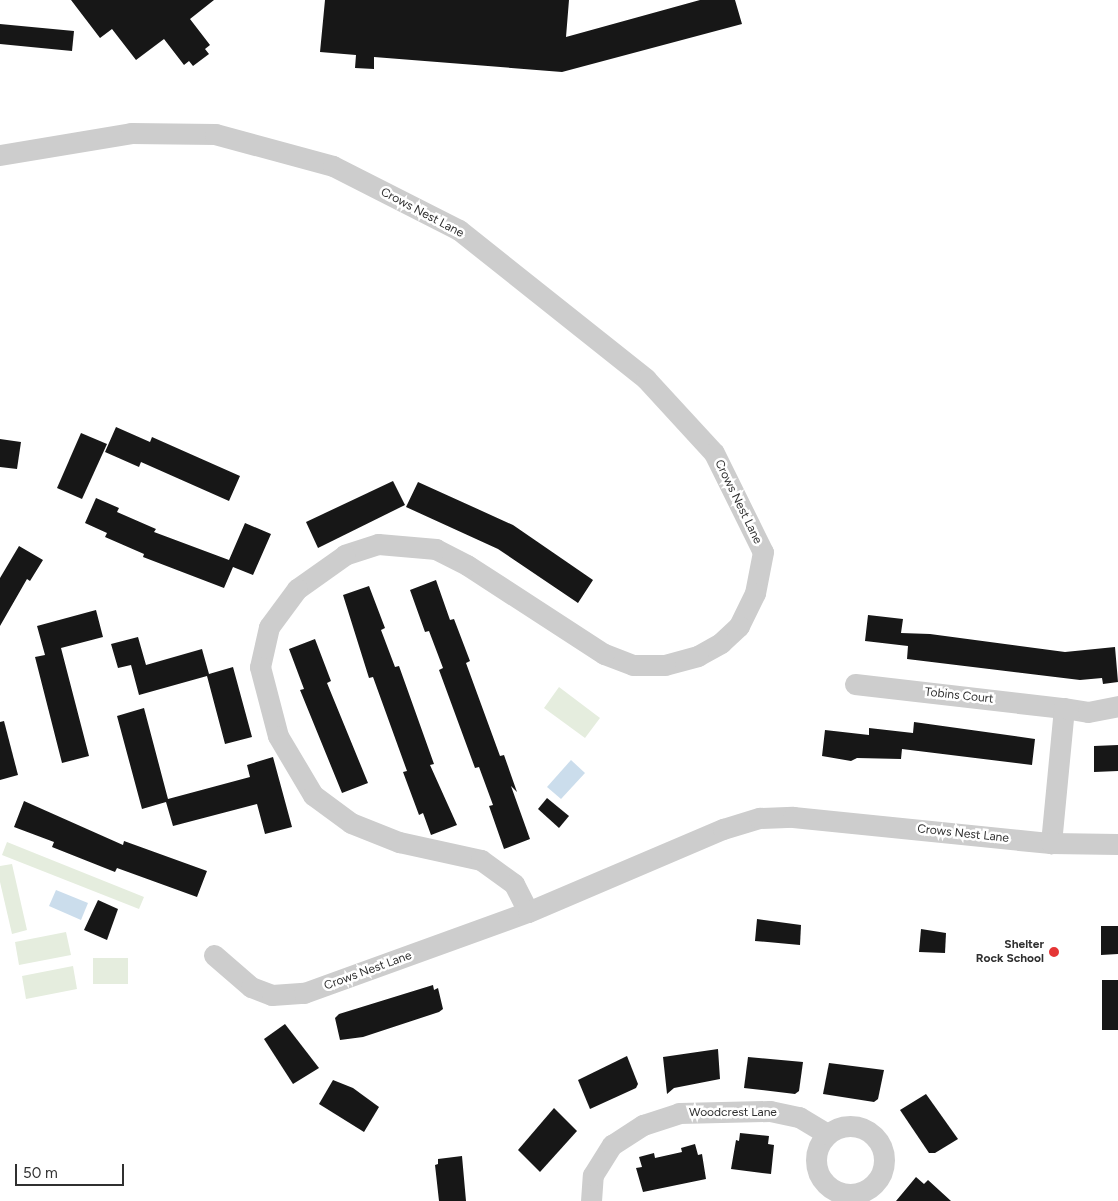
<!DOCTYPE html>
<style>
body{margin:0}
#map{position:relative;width:1118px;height:1201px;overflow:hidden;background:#fff;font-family:Figtree,sans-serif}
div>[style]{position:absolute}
.green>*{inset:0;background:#e5edde}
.water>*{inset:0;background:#cbddec}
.building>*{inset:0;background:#171717}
.minor>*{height:21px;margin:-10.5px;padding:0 10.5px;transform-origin:10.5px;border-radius:10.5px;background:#cdcdcd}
.minor>.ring{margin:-10.5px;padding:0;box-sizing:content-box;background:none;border:21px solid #cdcdcd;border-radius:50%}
.dots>*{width:14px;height:14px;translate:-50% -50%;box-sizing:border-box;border:2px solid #fff;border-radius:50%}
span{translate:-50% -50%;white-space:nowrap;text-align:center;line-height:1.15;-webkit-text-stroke:5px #fff;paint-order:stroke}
.street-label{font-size:12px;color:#303030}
.poi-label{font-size:12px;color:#303030;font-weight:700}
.right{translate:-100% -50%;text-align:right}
.scale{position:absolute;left:15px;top:1164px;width:109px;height:22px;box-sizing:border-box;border:2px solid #303030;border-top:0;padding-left:6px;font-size:15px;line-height:18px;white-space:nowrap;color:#303030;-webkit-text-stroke:4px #fff;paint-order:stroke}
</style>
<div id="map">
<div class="green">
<div style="clip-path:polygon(559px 687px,600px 718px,585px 738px,544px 708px)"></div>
<div style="clip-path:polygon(7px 842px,144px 897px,139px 909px,2px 855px)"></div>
<div style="clip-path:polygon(12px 864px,27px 930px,12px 934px,0 882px,0 866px)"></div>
<div style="clip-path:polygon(66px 932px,71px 955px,19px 965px,15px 942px)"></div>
<div style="clip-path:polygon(93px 958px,128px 958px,128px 984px,93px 984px)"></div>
<div style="clip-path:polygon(73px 966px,77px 989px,26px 999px,22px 976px)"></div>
</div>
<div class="water">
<div style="clip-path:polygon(571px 760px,585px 773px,561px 799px,547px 787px)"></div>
<div style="clip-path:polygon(56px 890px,88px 903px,81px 920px,49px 906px)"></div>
</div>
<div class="building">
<div style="clip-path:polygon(71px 0,214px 0,190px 19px,210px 45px,205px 49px,209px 54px,193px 66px,189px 61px,184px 65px,164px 39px,136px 60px,112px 29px,100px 38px)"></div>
<div style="clip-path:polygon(325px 0,569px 0,566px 37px,700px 0,735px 0,742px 24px,562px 72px,374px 57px,374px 69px,355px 68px,356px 55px,320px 52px)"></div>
<div style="clip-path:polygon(0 24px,74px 31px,72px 51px,0 44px)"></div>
<div style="clip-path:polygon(116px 427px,150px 442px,152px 437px,240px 476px,229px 501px,141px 462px,139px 467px,105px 452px)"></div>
<div style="clip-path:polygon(81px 433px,107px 444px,82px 499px,57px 488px)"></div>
<div style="clip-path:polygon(0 439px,21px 442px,17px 469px,0 467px)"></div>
<div style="clip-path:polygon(393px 481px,405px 505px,318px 548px,306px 522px)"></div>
<div style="clip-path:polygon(418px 482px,513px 525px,593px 580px,578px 603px,498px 549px,406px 507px)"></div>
<div style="clip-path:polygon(96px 498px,119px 508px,117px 512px,156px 529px,154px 532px,229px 560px,245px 523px,271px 534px,253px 575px,233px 567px,224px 588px,143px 557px,144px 554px,105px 537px,107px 533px,85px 523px)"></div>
<div style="clip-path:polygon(19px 546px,43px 560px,30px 581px,27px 579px,0 626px,0 578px)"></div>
<div style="clip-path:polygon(436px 580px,450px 620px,454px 619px,470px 661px,466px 663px,500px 756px,504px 755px,517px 792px,511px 786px,530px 839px,504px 849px,489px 806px,493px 805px,479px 767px,475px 768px,439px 670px,443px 668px,429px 631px,425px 632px,410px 590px)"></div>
<div style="clip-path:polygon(369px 586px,385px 628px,381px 630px,395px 667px,399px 666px,434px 764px,430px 765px,457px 825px,431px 835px,423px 813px,419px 815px,403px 772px,407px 771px,373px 677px,369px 678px,343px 595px)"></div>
<div style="clip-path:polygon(96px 610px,103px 637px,61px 648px,89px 756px,62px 763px,35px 657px,45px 655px,37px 626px)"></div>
<div style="clip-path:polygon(868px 615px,903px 619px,901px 633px,930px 634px,1065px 652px,1115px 647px,1118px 682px,1103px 684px,1102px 678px,1080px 680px,907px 659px,908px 646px,865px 641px)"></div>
<div style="clip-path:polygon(138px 637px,146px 665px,202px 649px,209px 674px,233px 667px,252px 737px,225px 744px,207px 676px,139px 695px,131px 665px,118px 668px,111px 644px)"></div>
<div style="clip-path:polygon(315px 639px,331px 681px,327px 683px,368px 783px,342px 793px,300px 690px,304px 689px,289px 649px)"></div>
<div style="clip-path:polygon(144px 708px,168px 799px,250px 777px,247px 765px,273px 757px,292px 827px,265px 834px,257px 804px,173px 826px,166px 802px,142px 809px,117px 716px)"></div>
<div style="clip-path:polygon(4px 721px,18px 775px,0 780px,0 722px)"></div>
<div style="clip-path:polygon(914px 722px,1035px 739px,1032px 765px,902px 749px,901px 759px,857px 758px,851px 761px,822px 756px,825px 730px,869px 735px,869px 728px,913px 733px)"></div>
<div style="clip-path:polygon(1118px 745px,1118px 771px,1094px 772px,1094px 746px)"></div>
<div style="clip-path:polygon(547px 798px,569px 816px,559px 828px,538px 809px)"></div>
<div style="clip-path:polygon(24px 801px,123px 845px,124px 841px,207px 871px,197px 897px,117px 868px,115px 872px,52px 847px,54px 842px,14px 827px)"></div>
<div style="clip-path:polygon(98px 900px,118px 909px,107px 940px,84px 930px)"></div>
<div style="clip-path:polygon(757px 919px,801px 925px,800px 945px,755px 941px)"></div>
<div style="clip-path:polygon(1101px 926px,1118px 926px,1118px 954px,1101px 955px)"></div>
<div style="clip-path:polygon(921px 929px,946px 933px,945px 953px,919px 952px)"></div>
<div style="clip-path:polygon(1102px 980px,1118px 980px,1118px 1030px,1102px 1030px)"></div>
<div style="clip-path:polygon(433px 985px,434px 990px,438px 988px,443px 1009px,439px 1012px,363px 1037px,340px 1040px,335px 1018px,339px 1014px)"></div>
<div style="clip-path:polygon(285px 1024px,319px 1068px,293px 1084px,264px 1039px)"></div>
<div style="clip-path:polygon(718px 1049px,720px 1079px,674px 1088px,667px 1094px,663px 1057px)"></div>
<div style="clip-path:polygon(627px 1056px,638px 1084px,636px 1088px,590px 1109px,578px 1080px)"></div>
<div style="clip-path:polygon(748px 1057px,803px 1062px,799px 1091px,795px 1094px,744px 1088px)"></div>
<div style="clip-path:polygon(829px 1063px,884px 1070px,878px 1099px,874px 1102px,823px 1094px)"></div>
<div style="clip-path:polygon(333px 1080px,353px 1088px,379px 1107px,364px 1132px,319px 1104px)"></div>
<div style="clip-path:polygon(926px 1094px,958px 1139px,935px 1153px,929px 1153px,900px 1110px)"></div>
<div style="clip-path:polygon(554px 1108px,577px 1131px,540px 1172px,518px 1150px)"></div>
<div style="clip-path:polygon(740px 1133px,769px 1136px,768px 1144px,774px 1145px,771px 1174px,731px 1169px,736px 1140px,739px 1141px)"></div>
<div style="clip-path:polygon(695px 1144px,698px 1155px,702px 1154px,706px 1179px,643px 1192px,636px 1168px,642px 1167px,639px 1157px,654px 1153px,655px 1158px,682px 1152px,681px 1148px)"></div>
<div style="clip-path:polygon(462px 1156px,466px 1201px,439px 1201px,435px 1165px,438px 1164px,438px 1159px)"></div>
<div style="clip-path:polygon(916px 1177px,924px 1184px,928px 1180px,951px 1201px,896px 1201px)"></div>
</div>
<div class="minor">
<div style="left:0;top:155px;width:133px;rotate:-9.5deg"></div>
<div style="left:131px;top:133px;width:84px;rotate:0.7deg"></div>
<div style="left:215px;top:134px;width:122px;rotate:15.2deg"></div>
<div style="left:333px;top:166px;width:141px;rotate:26.9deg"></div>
<div style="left:459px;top:230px;width:239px;rotate:38.5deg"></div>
<div style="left:646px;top:379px;width:100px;rotate:47.4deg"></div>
<div style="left:714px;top:453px;width:110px;rotate:63.7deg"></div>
<div style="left:763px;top:552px;width:42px;rotate:101deg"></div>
<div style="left:755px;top:593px;width:37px;rotate:116deg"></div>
<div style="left:739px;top:626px;width:25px;rotate:137deg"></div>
<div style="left:721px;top:643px;width:26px;rotate:151deg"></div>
<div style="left:698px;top:656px;width:34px;rotate:165deg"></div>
<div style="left:665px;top:665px;width:32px;rotate:180deg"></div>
<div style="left:633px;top:665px;width:31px;rotate:-159deg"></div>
<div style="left:604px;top:654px;width:163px;rotate:-147deg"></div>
<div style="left:467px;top:565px;width:35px;rotate:-153deg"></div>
<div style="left:436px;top:549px;width:58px;rotate:-175.1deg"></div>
<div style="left:378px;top:544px;width:35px;rotate:162deg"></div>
<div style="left:345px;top:555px;width:59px;rotate:144.7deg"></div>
<div style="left:297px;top:589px;width:47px;rotate:126.4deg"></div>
<div style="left:269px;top:627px;width:41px;rotate:102.7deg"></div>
<div style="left:260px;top:667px;width:71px;rotate:75.4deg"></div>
<div style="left:278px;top:736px;width:69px;rotate:59.3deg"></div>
<div style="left:313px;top:795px;width:47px;rotate:36.4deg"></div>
<div style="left:351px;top:823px;width:52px;rotate:21.6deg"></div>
<div style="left:399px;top:842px;width:84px;rotate:12.4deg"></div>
<div style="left:481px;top:860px;width:41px;rotate:36deg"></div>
<div style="left:514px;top:884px;width:31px;rotate:63deg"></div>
<div style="left:855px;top:684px;width:210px;rotate:6.6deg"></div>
<div style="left:1064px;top:708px;width:136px;rotate:95.5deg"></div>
<div style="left:1064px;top:708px;width:24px;rotate:9deg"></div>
<div style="left:1088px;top:712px;width:31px;rotate:-11deg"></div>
<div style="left:214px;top:955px;width:49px;rotate:40.9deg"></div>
<div style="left:251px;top:987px;width:22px;rotate:21deg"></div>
<div style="left:272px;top:995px;width:32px;rotate:-4deg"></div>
<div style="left:304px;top:993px;width:238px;rotate:-19.9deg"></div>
<div style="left:528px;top:912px;width:212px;rotate:-23.1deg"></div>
<div style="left:723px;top:829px;width:38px;rotate:-17deg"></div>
<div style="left:759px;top:818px;width:34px;rotate:-2deg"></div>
<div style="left:793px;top:817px;width:259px;rotate:5.8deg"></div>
<div style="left:1051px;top:843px;width:67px;rotate:0.9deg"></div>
<div class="ring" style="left:816px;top:1126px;width:47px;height:47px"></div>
<div style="left:591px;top:1201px;width:26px;rotate:-86deg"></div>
<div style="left:593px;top:1175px;width:36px;rotate:-58deg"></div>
<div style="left:612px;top:1145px;width:37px;rotate:-33deg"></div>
<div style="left:643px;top:1125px;width:38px;rotate:-18deg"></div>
<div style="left:679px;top:1113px;width:91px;rotate:-1.3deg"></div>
<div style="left:770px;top:1111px;width:30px;rotate:12deg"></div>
<div style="left:799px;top:1117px;width:33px;rotate:31deg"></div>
</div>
<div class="dots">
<div style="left:1054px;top:952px;background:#e53535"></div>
</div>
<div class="street-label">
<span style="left:422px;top:213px;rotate:28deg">Crows Nest Lane</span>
<span style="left:738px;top:502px;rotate:64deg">Crows Nest Lane</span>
<span style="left:959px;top:696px;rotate:6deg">Tobins Court</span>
<span style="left:963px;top:834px;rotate:6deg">Crows Nest Lane</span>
<span style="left:368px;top:971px;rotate:-20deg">Crows Nest Lane</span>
<span style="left:733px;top:1113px">Woodcrest Lane</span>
</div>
<div class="poi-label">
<span class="right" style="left:1044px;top:952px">Shelter<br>Rock School</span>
</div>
<div class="scale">50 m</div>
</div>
